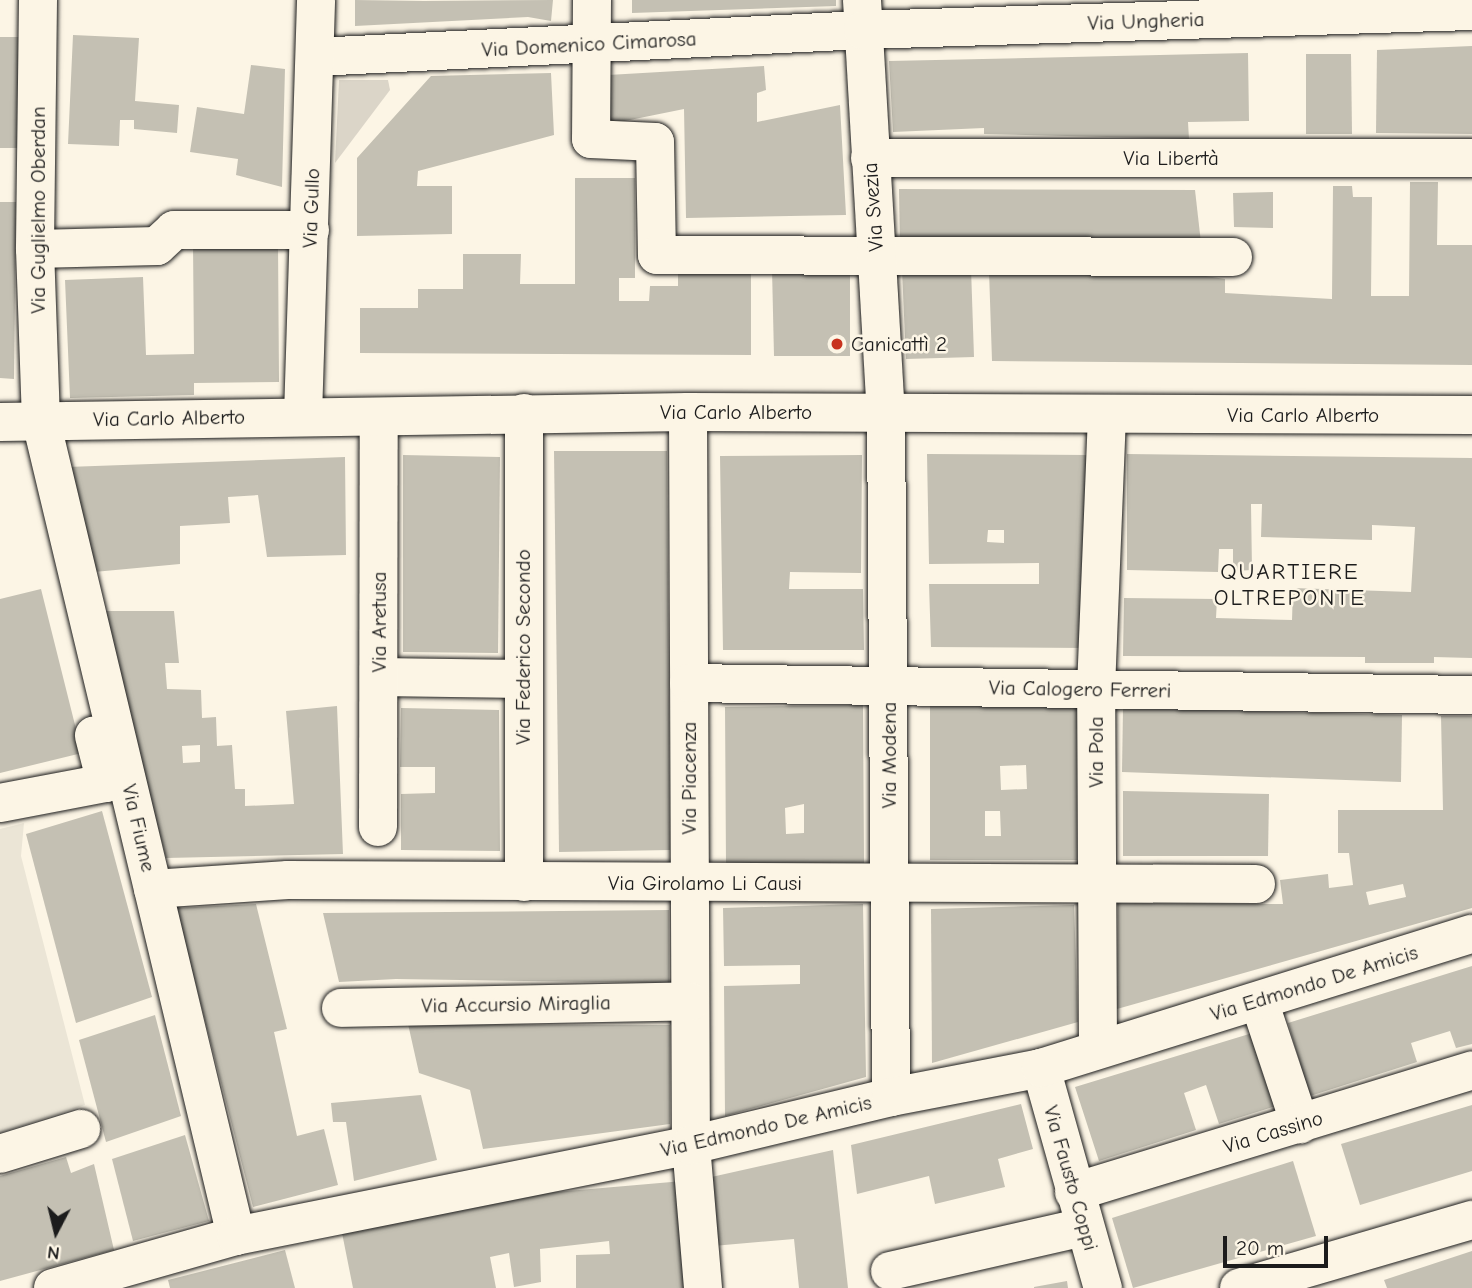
<!DOCTYPE html>
<meta charset="utf-8">
<style>
body{margin:0}
#map{position:relative;width:1472px;height:1288px;overflow:hidden;background:#fcf5e5;font-family:"Comic Neue",sans-serif}
div>[style]{position:absolute}
.built>*{inset:0;background:#ebe5d6}
.green>*{inset:0;background:#dbd5c8}
.building>*{inset:0;background:#c4c0b3}
.roads{filter:drop-shadow(0 0 2px #1c1c1c) drop-shadow(0 0 2px #1c1c1c)}
.minor>*{height:38px;margin:-19px;padding:0 19px;transform-origin:19px;border-radius:19px;background:#fcf5e5}
.major>*{height:38px;margin:-19px;padding:0 19px;transform-origin:19px;border-radius:19px;background:#fcf5e5}
.dots>*{width:19px;height:19px;translate:-50% -50%;box-sizing:border-box;border:4px solid #fcf5e5;border-radius:50%}
span{translate:-50% -50%;white-space:nowrap;text-align:center;line-height:1.15;-webkit-text-stroke:5px #fcf5e5;paint-order:stroke}
.street-label{font-size:21px;color:#1c1c1c}
.poi-label{font-size:21px;color:#1c1c1c}
.left{translate:0 -50%;text-align:left}
.neighbourhood-label{font-size:23px;color:#1c1c1c;letter-spacing:2px}
.north{position:absolute;left:21px;top:1197px;width:70px;height:70px;-webkit-text-stroke:5px #fcf5e5;paint-order:stroke;rotate:187deg;font-size:19px;font-weight:700;line-height:28px;text-align:center;color:#1c1c1c}
.north::after{content:'';display:block;margin:auto;width:24px;height:32px;background:#1c1c1c;clip-path:polygon(50% 0,100% 100%,50% 72%,0 100%)}
.scale{position:absolute;left:1223px;top:1236px;width:105px;height:32px;box-sizing:border-box;border:4px solid #1c1c1c;border-top:0;padding-left:9px;font-size:21px;line-height:24px;white-space:nowrap;color:#1c1c1c;-webkit-text-stroke:5px #fcf5e5;paint-order:stroke}
</style>
<div id="map">
<div class="built">
<div style="clip-path:polygon(24px 823px,21px 856px,85px 1105px,0 1133px,0 829px)"></div>
</div>
<div class="green">
<div style="clip-path:polygon(339px 80px,388px 80px,390px 90px,335px 163px)"></div>
</div>
<div class="building">
<div style="clip-path:polygon(355px 0,424px 1px,553px 0,551px 21px,528px 17px,355px 26px)"></div>
<div style="clip-path:polygon(632px 0,836px 0,836px 6px,632px 13px)"></div>
<div style="clip-path:polygon(73px 35px,139px 38px,135px 101px,179px 105px,177px 133px,134px 129px,134px 120px,120px 120px,119px 146px,68px 144px)"></div>
<div style="clip-path:polygon(0 37px,19px 37px,21px 148px,0 148px)"></div>
<div style="clip-path:polygon(1472px 46px,1472px 134px,1376px 133px,1377px 50px)"></div>
<div style="clip-path:polygon(1248px 53px,1249px 121px,1188px 122px,1189px 139px,984px 134px,984px 128px,893px 132px,889px 61px)"></div>
<div style="clip-path:polygon(1306px 54px,1351px 54px,1352px 134px,1306px 134px)"></div>
<div style="clip-path:polygon(251px 65px,285px 69px,282px 187px,236px 175px,238px 159px,190px 152px,197px 107px,244px 114px)"></div>
<div style="clip-path:polygon(764px 66px,766px 90px,757px 93px,757px 122px,840px 105px,846px 215px,686px 218px,684px 109px,610px 124px,608px 75px)"></div>
<div style="clip-path:polygon(551px 73px,554px 135px,418px 171px,417px 186px,452px 186px,452px 234px,357px 236px,357px 158px,431px 76px)"></div>
<div style="clip-path:polygon(575px 178px,635px 178px,635px 278px,619px 278px,619px 301px,649px 301px,650px 286px,678px 286px,678px 270px,751px 270px,751px 355px,360px 353px,360px 308px,418px 308px,418px 289px,463px 289px,463px 254px,521px 254px,520px 284px,575px 284px)"></div>
<div style="clip-path:polygon(1410px 182px,1438px 182px,1437px 245px,1472px 245px,1472px 365px,992px 361px,989px 271px,1193px 274px,1225px 279px,1225px 293px,1332px 299px,1333px 186px,1352px 186px,1353px 197px,1372px 197px,1371px 296px,1409px 296px)"></div>
<div style="clip-path:polygon(899px 189px,1195px 190px,1201px 243px,900px 248px)"></div>
<div style="clip-path:polygon(1273px 192px,1273px 228px,1234px 227px,1233px 193px)"></div>
<div style="clip-path:polygon(0 202px,16px 202px,14px 379px,0 378px)"></div>
<div style="clip-path:polygon(278px 243px,279px 382px,194px 383px,194px 395px,70px 398px,65px 280px,143px 277px,146px 355px,194px 354px,193px 245px)"></div>
<div style="clip-path:polygon(971px 268px,974px 357px,906px 359px,902px 270px)"></div>
<div style="clip-path:polygon(772px 269px,850px 269px,850px 356px,774px 356px)"></div>
<div style="clip-path:polygon(554px 451px,667px 451px,670px 850px,559px 852px)"></div>
<div style="clip-path:polygon(evenodd,927px 454px,1087px 455px,1085px 648px,931px 647px,929px 584px,1039px 584px,1039px 563px,929px 564px,927px 454px,988px 530px,1004px 530px,1004px 543px,987px 542px,988px 530px)"></div>
<div style="clip-path:polygon(1127px 454px,1472px 458px,1472px 658px,1434px 657px,1434px 663px,1365px 663px,1365px 657px,1123px 656px,1124px 598px,1217px 599px,1216px 618px,1292px 620px,1293px 588px,1411px 592px,1415px 527px,1372px 525px,1372px 540px,1261px 537px,1262px 504px,1251px 504px,1252px 570px,1233px 571px,1233px 549px,1219px 549px,1218px 572px,1127px 570px)"></div>
<div style="clip-path:polygon(403px 455px,500px 457px,498px 653px,403px 652px)"></div>
<div style="clip-path:polygon(862px 455px,861px 573px,790px 572px,789px 589px,863px 589px,864px 650px,723px 650px,720px 456px)"></div>
<div style="clip-path:polygon(345px 457px,346px 555px,267px 557px,258px 495px,228px 497px,230px 523px,180px 526px,180px 564px,94px 572px,67px 467px)"></div>
<div style="clip-path:polygon(41px 589px,82px 753px,0 773px,0 599px)"></div>
<div style="clip-path:polygon(evenodd,101px 611px,174px 611px,179px 663px,165px 663px,167px 689px,201px 690px,202px 718px,216px 717px,217px 746px,232px 745px,235px 789px,245px 789px,245px 806px,294px 804px,286px 711px,337px 706px,343px 854px,166px 858px,101px 611px,200px 745px,200px 762px,183px 763px,182px 746px,200px 745px)"></div>
<div style="clip-path:polygon(evenodd,863px 705px,864px 863px,726px 865px,725px 707px,863px 705px,804px 804px,804px 833px,786px 834px,785px 808px,804px 804px)"></div>
<div style="clip-path:polygon(evenodd,930px 705px,1079px 705px,1077px 860px,930px 860px,930px 705px,1026px 765px,1027px 789px,1001px 790px,1000px 766px,1026px 765px,930px 705px,985px 811px,1000px 811px,1001px 836px,985px 836px,985px 811px)"></div>
<div style="clip-path:polygon(401px 708px,499px 710px,500px 851px,401px 850px,401px 794px,435px 793px,435px 767px,400px 767px)"></div>
<div style="clip-path:polygon(1123px 708px,1402px 715px,1401px 782px,1122px 772px)"></div>
<div style="clip-path:polygon(evenodd,1441px 716px,1472px 716px,1472px 908px,1117px 1009px,1118px 903px,1283px 904px,1280px 880px,1328px 874px,1329px 888px,1353px 885px,1349px 853px,1338px 853px,1338px 810px,1443px 810px,1441px 716px,1403px 884px,1406px 897px,1369px 905px,1366px 892px,1403px 884px)"></div>
<div style="clip-path:polygon(1123px 791px,1269px 794px,1268px 856px,1123px 856px)"></div>
<div style="clip-path:polygon(102px 811px,152px 997px,76px 1023px,26px 834px)"></div>
<div style="clip-path:polygon(256px 904px,287px 1029px,274px 1032px,297px 1136px,324px 1129px,338px 1185px,253px 1207px,176px 908px)"></div>
<div style="clip-path:polygon(863px 904px,866px 1077px,725px 1116px,724px 986px,800px 984px,800px 965px,724px 966px,723px 908px)"></div>
<div style="clip-path:polygon(1074px 905px,1078px 1022px,932px 1063px,931px 909px)"></div>
<div style="clip-path:polygon(669px 910px,669px 983px,396px 979px,339px 982px,323px 913px)"></div>
<div style="clip-path:polygon(1472px 966px,1472px 1044px,1456px 1048px,1450px 1031px,1411px 1043px,1417px 1062px,1310px 1096px,1288px 1023px)"></div>
<div style="clip-path:polygon(155px 1015px,181px 1116px,106px 1142px,79px 1040px)"></div>
<div style="clip-path:polygon(408px 1024px,670px 1025px,670px 1124px,483px 1149px,470px 1090px,419px 1073px)"></div>
<div style="clip-path:polygon(1259px 1031px,1282px 1104px,1219px 1124px,1206px 1085px,1184px 1093px,1196px 1130px,1099px 1161px,1075px 1087px)"></div>
<div style="clip-path:polygon(421px 1095px,437px 1160px,354px 1181px,346px 1122px,333px 1122px,331px 1103px)"></div>
<div style="clip-path:polygon(1021px 1104px,1033px 1149px,998px 1159px,1005px 1187px,935px 1204px,929px 1176px,857px 1194px,851px 1145px)"></div>
<div style="clip-path:polygon(1472px 1105px,1472px 1171px,1360px 1205px,1341px 1144px)"></div>
<div style="clip-path:polygon(185px 1135px,209px 1221px,133px 1241px,112px 1159px)"></div>
<div style="clip-path:polygon(833px 1150px,848px 1288px,799px 1288px,794px 1239px,713px 1246px,707px 1178px)"></div>
<div style="clip-path:polygon(66px 1157px,71px 1173px,94px 1164px,114px 1250px,0 1281px,0 1176px)"></div>
<div style="clip-path:polygon(1293px 1161px,1316px 1236px,1133px 1288px,1112px 1218px)"></div>
<div style="clip-path:polygon(683px 1181px,694px 1288px,576px 1288px,576px 1255px,610px 1254px,609px 1241px,540px 1249px,541px 1282px,514px 1287px,509px 1253px,490px 1257px,496px 1288px,353px 1288px,342px 1233px,533px 1194px)"></div>
<div style="clip-path:polygon(285px 1250px,295px 1288px,170px 1288px,168px 1280px)"></div>
<div style="clip-path:polygon(1472px 1251px,1472px 1288px,1387px 1288px,1384px 1280px)"></div>
<div style="clip-path:polygon(1067px 1281px,1068px 1288px,1034px 1288px,1034px 1287px)"></div>
</div>
<div class="roads">
<div class="minor">
<div style="left:38px;top:0;width:249px;rotate:90.7deg"></div>
<div style="left:35px;top:249px;width:172px;rotate:88deg"></div>
<div style="left:41px;top:421px;width:838px;rotate:76.54deg"></div>
<div style="left:592px;top:0;width:139px;rotate:90.4deg"></div>
<div style="left:591px;top:139px;width:64px;rotate:2.7deg"></div>
<div style="left:655px;top:142px;width:113px;rotate:89deg"></div>
<div style="left:657px;top:255px;width:576px;rotate:0.2deg"></div>
<div style="left:862px;top:0;width:414px;rotate:86.7deg"></div>
<div style="left:886px;top:413px;width:684px;rotate:89.58deg"></div>
<div style="left:315px;top:57px;width:549px;rotate:-2.82deg"></div>
<div style="left:863px;top:30px;width:609px;rotate:-1.79deg"></div>
<div style="left:870px;top:158px;width:602px"></div>
<div style="left:35px;top:249px;width:122px;rotate:-1.4deg"></div>
<div style="left:157px;top:246px;width:23px;rotate:-43deg"></div>
<div style="left:174px;top:230px;width:136px"></div>
<div style="left:688px;top:412px;width:733px;rotate:89.77deg"></div>
<div style="left:691px;top:1145px;width:144px;rotate:85.2deg"></div>
<div style="left:303px;top:416px;width:416px;rotate:-88.2deg"></div>
<div style="left:379px;top:677px;width:144px;rotate:0.8deg"></div>
<div style="left:689px;top:683px;width:783px;rotate:0.88deg"></div>
<div style="left:0;top:803px;width:108px;rotate:-10.7deg"></div>
<div style="left:106px;top:783px;width:49px;rotate:-104.3deg"></div>
<div style="left:378px;top:827px;width:410px;rotate:-89.9deg"></div>
<div style="left:524px;top:882px;width:469px;rotate:-90deg"></div>
<div style="left:153px;top:889px;width:135px;rotate:-3.8deg"></div>
<div style="left:288px;top:880px;width:968px;rotate:0.24deg"></div>
<div style="left:1259px;top:1001px;width:130px;rotate:71.6deg"></div>
<div style="left:341px;top:1008px;width:349px;rotate:-1.1deg"></div>
<div style="left:1098px;top:1047px;width:358px;rotate:-90.3deg"></div>
<div style="left:1096px;top:689px;width:275px;rotate:-87.7deg"></div>
<div style="left:1041px;top:1068px;width:229px;rotate:74.3deg"></div>
<div style="left:0;top:1154px;width:85px;rotate:-17.2deg"></div>
<div style="left:1074px;top:1192px;width:416px;rotate:-17deg"></div>
<div style="left:890px;top:1271px;width:199px;rotate:-12.8deg"></div>
<div style="left:53px;top:1288px;width:190px;rotate:-15.9deg"></div>
<div style="left:236px;top:1236px;width:464px;rotate:-11.3deg"></div>
<div style="left:691px;top:1145px;width:206px;rotate:-13.5deg"></div>
<div style="left:891px;top:1097px;width:153px;rotate:-10.9deg"></div>
<div style="left:1041px;top:1068px;width:451px;rotate:-17.3deg"></div>
<div style="left:1239px;top:1288px;width:243px;rotate:-16.3deg"></div>
</div>
<div class="major">
<div style="left:0;top:422px;width:688px;rotate:-0.83deg"></div>
<div style="left:688px;top:412px;width:784px;rotate:0.22deg"></div>
</div>
</div>
<div class="dots">
<div style="left:837px;top:344px;background:#c8321e"></div>
</div>
<div class="street-label">
<span style="left:1146px;top:21px;rotate:-2deg">Via Ungheria</span>
<span style="left:589px;top:44px;rotate:-3deg">Via Domenico Cimarosa</span>
<span style="left:1171px;top:158px">Via Libertà</span>
<span style="left:873px;top:207px;rotate:-94deg">Via Svezia</span>
<span style="left:311px;top:208px;rotate:-88deg">Via Gullo</span>
<span style="left:38px;top:210px;rotate:-90deg">Via Guglielmo Oberdan</span>
<span style="left:736px;top:412px">Via Carlo Alberto</span>
<span style="left:1303px;top:415px">Via Carlo Alberto</span>
<span style="left:169px;top:418px;rotate:-1deg">Via Carlo Alberto</span>
<span style="left:379px;top:622px;rotate:-90deg">Via Aretusa</span>
<span style="left:523px;top:647px;rotate:-90deg">Via Federico Secondo</span>
<span style="left:1080px;top:689px;rotate:1deg">Via Calogero Ferreri</span>
<span style="left:1096px;top:752px;rotate:-90deg">Via Pola</span>
<span style="left:889px;top:755px;rotate:-90deg">Via Modena</span>
<span style="left:689px;top:778px;rotate:-90deg">Via Piacenza</span>
<span style="left:139px;top:828px;rotate:77deg">Via Fiume</span>
<span style="left:705px;top:883px">Via Girolamo Li Causi</span>
<span style="left:1314px;top:983px;rotate:-17deg">Via Edmondo De Amicis</span>
<span style="left:516px;top:1004px;rotate:-1deg">Via Accursio Miraglia</span>
<span style="left:766px;top:1126px;rotate:-13deg">Via Edmondo De Amicis</span>
<span style="left:1273px;top:1132px;rotate:-17deg">Via Cassino</span>
<span style="left:1071px;top:1178px;rotate:74deg">Via Fausto Coppi</span>
</div>
<div class="poi-label">
<span class="left" style="left:851px;top:344px">Canicattì 2</span>
</div>
<div class="neighbourhood-label">
<span style="left:1290px;top:585px">QUARTIERE<br>OLTREPONTE</span>
</div>
<div class="north">N</div>
<div class="scale">20 m</div>
</div>
